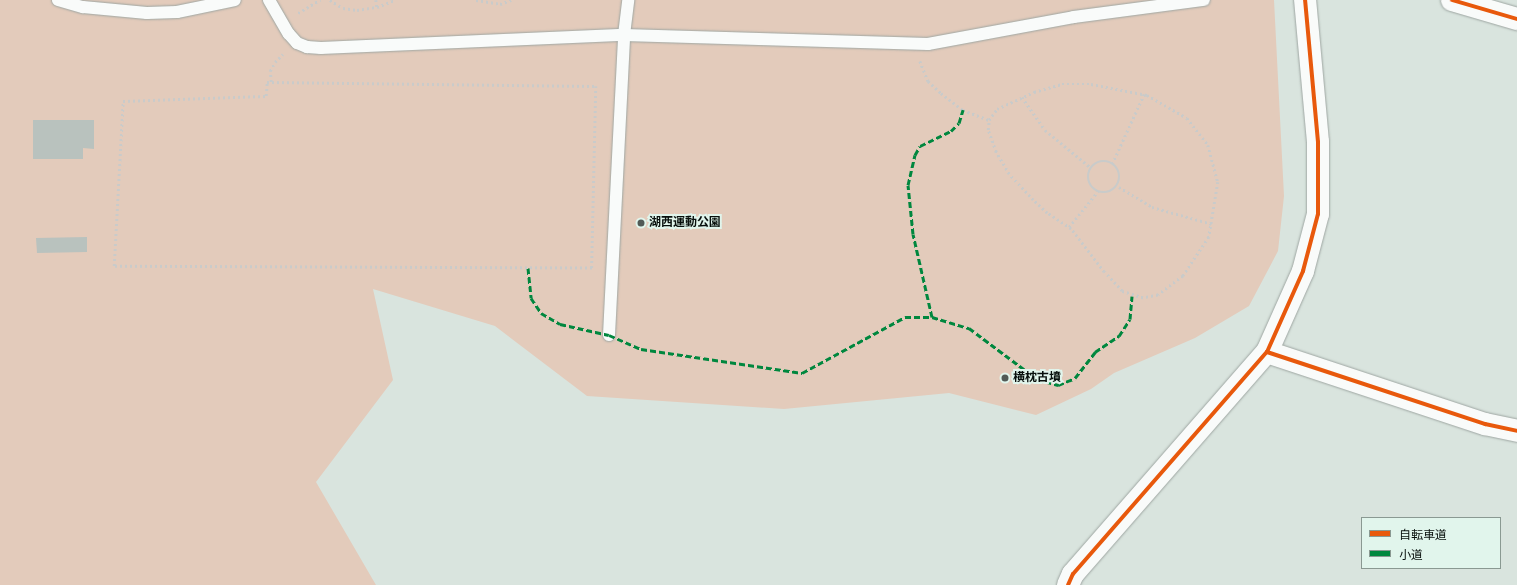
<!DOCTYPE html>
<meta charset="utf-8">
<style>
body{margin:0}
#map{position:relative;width:1517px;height:585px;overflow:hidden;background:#d9e4de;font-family:"Public Sans","Noto Sans JP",sans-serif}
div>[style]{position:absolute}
.green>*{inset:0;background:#e3cbbb}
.building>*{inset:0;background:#b9c2be}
.path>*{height:2.5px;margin-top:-1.25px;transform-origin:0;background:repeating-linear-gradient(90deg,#c9cbca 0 2px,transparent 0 5px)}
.path>.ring{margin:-1.25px;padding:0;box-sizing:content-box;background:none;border:2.5px solid #c9cbca;border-radius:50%}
.roads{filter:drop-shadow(0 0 1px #9ea6a2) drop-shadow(0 0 1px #9ea6a2)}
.lane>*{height:12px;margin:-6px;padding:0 6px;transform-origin:6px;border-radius:6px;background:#f9fbfa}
.street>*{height:22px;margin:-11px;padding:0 11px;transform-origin:11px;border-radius:11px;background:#f9fbfa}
.secondary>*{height:22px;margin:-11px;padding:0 11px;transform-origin:11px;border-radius:11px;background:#f9fbfa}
.quiet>*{height:3px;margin-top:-1.5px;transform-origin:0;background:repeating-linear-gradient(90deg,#00873e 0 6px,transparent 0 9px)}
.cycleway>*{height:4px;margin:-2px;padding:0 2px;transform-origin:2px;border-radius:2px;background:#e8590c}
.dots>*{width:11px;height:11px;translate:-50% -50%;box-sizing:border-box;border:2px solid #e1f5ec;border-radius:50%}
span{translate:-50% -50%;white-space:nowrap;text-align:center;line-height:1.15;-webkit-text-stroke:4px #e1f5ec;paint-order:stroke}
.poi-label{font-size:12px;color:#080f0c;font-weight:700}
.left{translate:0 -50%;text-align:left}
.legend{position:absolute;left:1361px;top:517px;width:140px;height:52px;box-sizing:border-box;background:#e1f5ec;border:1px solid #8a9992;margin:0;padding:5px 7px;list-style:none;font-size:12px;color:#080f0c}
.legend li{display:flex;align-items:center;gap:8px;height:20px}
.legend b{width:20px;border:1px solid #8a9992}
</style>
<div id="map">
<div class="green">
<div style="clip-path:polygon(0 0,1274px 0,1284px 196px,1278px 251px,1249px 306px,1195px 338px,1114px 373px,1091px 389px,1036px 415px,949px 393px,784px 409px,587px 396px,495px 326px,373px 289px,393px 380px,316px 482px,376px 585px,0 585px)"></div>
</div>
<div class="building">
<div style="clip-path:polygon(33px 120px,94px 120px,94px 149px,83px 148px,83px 159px,33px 159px)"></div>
<div style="clip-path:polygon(87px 237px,87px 252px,37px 253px,36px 238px)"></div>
</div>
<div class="path">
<div style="left:330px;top:0;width:15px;rotate:32deg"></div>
<div style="left:343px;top:8px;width:14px;rotate:8deg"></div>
<div style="left:357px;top:10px;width:20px;rotate:-9deg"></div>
<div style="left:377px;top:7px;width:19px;rotate:-21deg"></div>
<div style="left:376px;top:0;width:7px;rotate:82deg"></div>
<div style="left:476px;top:0;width:24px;rotate:9deg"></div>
<div style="left:500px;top:4px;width:12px;rotate:-20deg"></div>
<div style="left:298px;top:13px;width:26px;rotate:-31deg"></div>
<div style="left:920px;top:61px;width:22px;rotate:68deg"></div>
<div style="left:928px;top:81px;width:18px;rotate:43deg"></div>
<div style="left:941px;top:93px;width:28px;rotate:38deg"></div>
<div style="left:963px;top:110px;width:28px;rotate:21deg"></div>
<div style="left:267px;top:82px;width:329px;rotate:0.7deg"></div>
<div style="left:596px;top:86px;width:182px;rotate:91.3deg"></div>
<div style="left:592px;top:268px;width:478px;rotate:-179.8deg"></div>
<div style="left:114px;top:266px;width:165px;rotate:-86.9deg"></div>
<div style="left:123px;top:101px;width:143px;rotate:-2deg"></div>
<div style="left:266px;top:96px;width:14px;rotate:-86deg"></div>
<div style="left:271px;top:82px;width:11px;rotate:-95deg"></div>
<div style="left:270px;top:71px;width:10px;rotate:-61deg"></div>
<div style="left:275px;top:62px;width:11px;rotate:-45deg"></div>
<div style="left:1062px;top:84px;width:29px"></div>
<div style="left:1091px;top:84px;width:57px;rotate:11.1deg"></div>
<div style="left:1147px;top:95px;width:46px;rotate:29.9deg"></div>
<div style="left:1187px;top:118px;width:34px;rotate:52deg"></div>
<div style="left:1208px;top:145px;width:38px;rotate:75deg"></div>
<div style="left:1218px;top:182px;width:56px;rotate:99.3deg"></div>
<div style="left:1209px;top:237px;width:47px;rotate:123.7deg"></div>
<div style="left:1183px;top:276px;width:31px;rotate:143deg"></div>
<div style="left:1158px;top:295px;width:15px;rotate:169deg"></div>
<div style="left:1143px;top:298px;width:22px;rotate:-162deg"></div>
<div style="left:1122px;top:291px;width:26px;rotate:-133deg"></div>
<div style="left:1104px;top:272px;width:54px;rotate:-127.5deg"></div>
<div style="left:1071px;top:229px;width:29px;rotate:-146deg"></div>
<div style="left:1047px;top:213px;width:19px;rotate:-137deg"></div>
<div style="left:1033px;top:200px;width:35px;rotate:-133deg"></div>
<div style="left:1009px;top:174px;width:26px;rotate:-121deg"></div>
<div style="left:996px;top:152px;width:23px;rotate:-110deg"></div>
<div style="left:988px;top:130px;width:10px;rotate:-84deg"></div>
<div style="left:989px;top:120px;width:14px;rotate:-54deg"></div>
<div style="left:997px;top:109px;width:41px;rotate:-24.7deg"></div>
<div style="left:1034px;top:92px;width:29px;rotate:-16deg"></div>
<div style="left:1022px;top:97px;width:40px;rotate:55.1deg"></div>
<div style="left:1045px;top:130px;width:58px;rotate:39.4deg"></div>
<div class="ring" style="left:1088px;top:161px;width:29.5px;height:29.5px"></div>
<div style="left:1112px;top:164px;width:77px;rotate:-65.4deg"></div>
<div style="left:1119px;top:187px;width:39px;rotate:31deg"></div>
<div style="left:1152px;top:207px;width:62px;rotate:15.8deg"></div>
<div style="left:1069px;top:227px;width:46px;rotate:-51.1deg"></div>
</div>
<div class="roads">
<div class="lane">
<div style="left:58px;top:0;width:26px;rotate:16deg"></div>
<div style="left:83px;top:7px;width:64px;rotate:5.4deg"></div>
<div style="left:147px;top:13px;width:30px;rotate:-2deg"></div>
<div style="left:177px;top:12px;width:59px;rotate:-11.7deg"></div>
<div style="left:269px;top:0;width:39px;rotate:60deg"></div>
<div style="left:289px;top:34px;width:12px;rotate:48deg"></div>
<div style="left:297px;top:43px;width:11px;rotate:22deg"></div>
<div style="left:307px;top:47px;width:14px;rotate:4deg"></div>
<div style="left:321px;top:48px;width:303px;rotate:-2.5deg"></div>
<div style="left:624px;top:35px;width:35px;rotate:-83deg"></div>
<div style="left:609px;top:335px;width:300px;rotate:-87.1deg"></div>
<div style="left:624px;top:35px;width:304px;rotate:1.7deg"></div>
<div style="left:928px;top:44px;width:148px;rotate:-10.5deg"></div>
<div style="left:1074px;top:17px;width:131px;rotate:-7.5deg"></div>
</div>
<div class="street">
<div style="left:1452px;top:0;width:68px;rotate:16.3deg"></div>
<div style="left:1267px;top:352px;width:230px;rotate:18.3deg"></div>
<div style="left:1485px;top:424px;width:33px;rotate:12deg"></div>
</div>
<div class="secondary">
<div style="left:1068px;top:585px;width:12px;rotate:-66deg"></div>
<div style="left:1073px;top:574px;width:295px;rotate:-48.9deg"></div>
<div style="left:1267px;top:352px;width:89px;rotate:-66deg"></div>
<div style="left:1303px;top:271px;width:59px;rotate:-75.3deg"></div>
<div style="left:1318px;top:214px;width:72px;rotate:-90deg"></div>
<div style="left:1318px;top:142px;width:143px;rotate:-95.2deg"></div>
</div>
</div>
<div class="quiet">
<div style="left:528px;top:268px;width:30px;rotate:84deg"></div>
<div style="left:531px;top:298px;width:18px;rotate:56deg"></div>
<div style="left:541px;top:313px;width:22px;rotate:30deg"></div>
<div style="left:560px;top:324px;width:50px;rotate:12.7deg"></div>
<div style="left:609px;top:335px;width:35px;rotate:24deg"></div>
<div style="left:641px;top:349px;width:163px;rotate:8.5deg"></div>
<div style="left:802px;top:373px;width:117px;rotate:-28.5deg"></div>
<div style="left:905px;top:317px;width:27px"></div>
<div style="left:932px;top:317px;width:39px;rotate:17deg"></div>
<div style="left:969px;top:328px;width:85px;rotate:36.9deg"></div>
<div style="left:1037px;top:379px;width:22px;rotate:16deg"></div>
<div style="left:1058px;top:385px;width:18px;rotate:-22deg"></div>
<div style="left:1075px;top:378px;width:33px;rotate:-52deg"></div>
<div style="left:1095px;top:352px;width:29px;rotate:-34deg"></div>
<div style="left:1119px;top:336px;width:20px;rotate:-57deg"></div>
<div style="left:1130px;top:319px;width:23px;rotate:-85deg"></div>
<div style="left:932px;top:317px;width:85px;rotate:-102.9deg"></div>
<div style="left:913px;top:234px;width:49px;rotate:-95.8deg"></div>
<div style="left:908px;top:185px;width:31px;rotate:-77deg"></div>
<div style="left:915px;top:155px;width:10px;rotate:-61deg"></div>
<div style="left:920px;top:146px;width:34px;rotate:-26deg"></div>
<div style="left:951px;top:131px;width:11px;rotate:-45deg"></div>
<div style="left:959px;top:123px;width:14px;rotate:-73deg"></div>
</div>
<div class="cycleway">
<div style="left:1452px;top:0;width:68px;rotate:16.3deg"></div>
<div style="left:1267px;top:352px;width:230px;rotate:18.3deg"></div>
<div style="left:1485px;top:424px;width:33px;rotate:12deg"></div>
<div style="left:1068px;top:585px;width:12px;rotate:-66deg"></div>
<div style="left:1073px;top:574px;width:295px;rotate:-48.9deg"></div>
<div style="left:1267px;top:352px;width:89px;rotate:-66deg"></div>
<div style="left:1303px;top:271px;width:59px;rotate:-75.3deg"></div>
<div style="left:1318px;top:214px;width:72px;rotate:-90deg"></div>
<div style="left:1318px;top:142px;width:143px;rotate:-95.2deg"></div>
</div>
<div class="dots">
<div style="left:641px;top:223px;background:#515a56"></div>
<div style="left:1005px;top:378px;background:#515a56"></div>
</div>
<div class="poi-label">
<span class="left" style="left:649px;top:223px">湖西運動公園</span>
<span class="left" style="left:1013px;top:378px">横枕古墳</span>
</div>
<ul class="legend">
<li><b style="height:5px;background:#e8590c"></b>自転車道</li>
<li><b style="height:5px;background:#00873e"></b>小道</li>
</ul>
</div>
